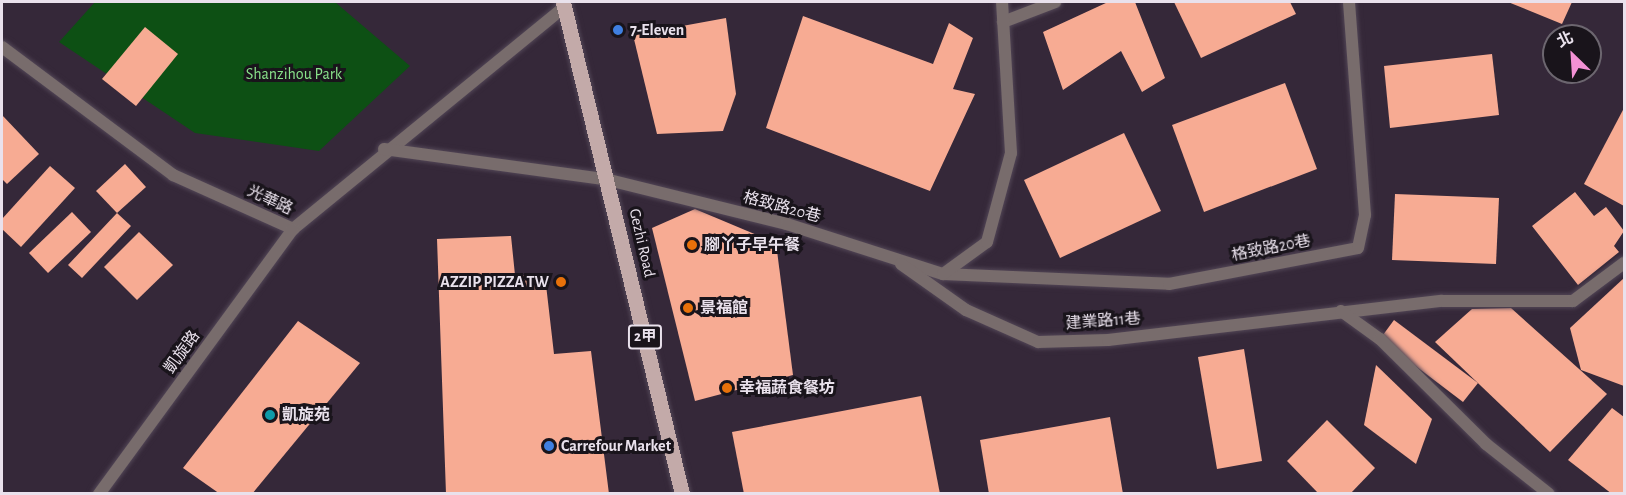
<!DOCTYPE html>
<meta charset="utf-8">
<style>
body{margin:0}
#map{position:relative;width:1626px;height:495px;overflow:hidden;background:#352839;font-family:"Alegreya Sans","Noto Sans TC",sans-serif}
div>[style]{position:absolute}
.green>*{inset:0;background:#0d5014}
.building>*{inset:0;background:#f7ab93}
.roads{filter:drop-shadow(0 0 2px #524656) drop-shadow(0 0 2px #524656)}
.service>*{height:12px;margin:-6px;padding:0 6px;transform-origin:6px;border-radius:6px;background:#786c6c}
.minor>*{height:12px;margin:-6px;padding:0 6px;transform-origin:6px;border-radius:6px;background:#786c6c}
.primary>*{height:15px;margin:-7.5px;padding:0 7.5px;transform-origin:7.5px;border-radius:7.5px;background:#c3aaa9}
.dots>*{width:16px;height:16px;translate:-50% -50%;box-sizing:border-box;border:3px solid #19141b;border-radius:50%}
span{translate:-50% -50%;white-space:nowrap;text-align:center;line-height:1.15;-webkit-text-stroke:6px #19141b;paint-order:stroke}
.shield-label span{padding:2px 4px;background:#19141b;border:2px solid;border-radius:4px;-webkit-text-stroke-width:0}
.shield-label{font-size:15px;color:#e9e1ec;font-weight:700}
.poi-label{font-size:16px;color:#e9e1ec;font-weight:700}
.left{translate:0 -50%;text-align:left}
.right{translate:-100% -50%;text-align:right}
.park-label{font-size:16px;color:#8ae48b}
.street-label{font-size:16px;color:#e9e1ec}
.frame{position:absolute;inset:0;border:3px solid #e9e1ec;pointer-events:none}
.north{position:absolute;left:1542px;top:24px;width:60px;height:60px;box-sizing:border-box;background:#19141b;border:2px solid #6c666f;border-radius:50%;rotate:335deg;font-size:16px;font-weight:700;line-height:24px;text-align:center;color:#e9e1ec}
.north::after{content:'';display:block;margin:auto;width:21px;height:27px;background:#f391d5;clip-path:polygon(50% 0,100% 100%,50% 72%,0 100%)}
</style>
<div id="map">
<div class="green">
<div style="clip-path:polygon(95px 2px,335px 2px,410px 66px,319px 151px,195px 133px,59px 42px)"></div>
</div>
<div class="building">
<div style="clip-path:polygon(1108px 2px,1135px 2px,1165px 78px,1142px 92px,1121px 51px,1063px 90px,1043px 32px)"></div>
<div style="clip-path:polygon(1174px 2px,1290px 2px,1296px 14px,1201px 58px)"></div>
<div style="clip-path:polygon(1508px 2px,1572px 2px,1562px 24px)"></div>
<div style="clip-path:polygon(803px 16px,933px 64px,949px 23px,973px 38px,953px 89px,975px 94px,930px 191px,766px 128px)"></div>
<div style="clip-path:polygon(726px 18px,736px 94px,723px 131px,657px 134px,633px 35px)"></div>
<div style="clip-path:polygon(145px 27px,178px 54px,136px 106px,102px 79px)"></div>
<div style="clip-path:polygon(1492px 54px,1499px 115px,1390px 128px,1384px 66px)"></div>
<div style="clip-path:polygon(1285px 83px,1317px 169px,1204px 212px,1172px 125px)"></div>
<div style="clip-path:polygon(1624px 108px,1624px 206px,1584px 184px)"></div>
<div style="clip-path:polygon(2px 115px,39px 154px,7px 184px,2px 179px)"></div>
<div style="clip-path:polygon(1124px 133px,1161px 211px,1060px 258px,1024px 180px)"></div>
<div style="clip-path:polygon(125px 164px,146px 187px,117px 213px,96px 191px)"></div>
<div style="clip-path:polygon(50px 166px,75px 188px,21px 247px,2px 229px,2px 219px)"></div>
<div style="clip-path:polygon(1575px 192px,1594px 216px,1606px 207px,1624px 231px,1614px 246px,1619px 252px,1578px 285px,1532px 226px)"></div>
<div style="clip-path:polygon(1395px 194px,1499px 198px,1496px 264px,1392px 260px)"></div>
<div style="clip-path:polygon(695px 209px,776px 243px,793px 375px,695px 401px,652px 228px)"></div>
<div style="clip-path:polygon(72px 212px,91px 232px,48px 273px,29px 253px)"></div>
<div style="clip-path:polygon(117px 213px,131px 226px,82px 278px,68px 265px)"></div>
<div style="clip-path:polygon(139px 232px,173px 265px,137px 300px,104px 267px)"></div>
<div style="clip-path:polygon(511px 236px,515px 275px,545px 276px,554px 354px,591px 351px,609px 494px,446px 494px,437px 239px)"></div>
<div style="clip-path:polygon(1624px 278px,1624px 386px,1581px 370px,1570px 328px)"></div>
<div style="clip-path:polygon(1511px 308px,1607px 394px,1550px 452px,1435px 342px,1472px 309px)"></div>
<div style="clip-path:polygon(1394px 320px,1478px 383px,1463px 402px,1380px 339px)"></div>
<div style="clip-path:polygon(298px 321px,360px 363px,252px 494px,220px 494px,183px 468px)"></div>
<div style="clip-path:polygon(1244px 349px,1262px 461px,1217px 469px,1198px 357px)"></div>
<div style="clip-path:polygon(1376px 365px,1432px 419px,1416px 464px,1364px 425px)"></div>
<div style="clip-path:polygon(921px 396px,940px 494px,744px 494px,732px 432px)"></div>
<div style="clip-path:polygon(1612px 408px,1624px 417px,1624px 494px,1612px 494px,1568px 460px)"></div>
<div style="clip-path:polygon(1110px 417px,1123px 494px,989px 494px,980px 440px)"></div>
<div style="clip-path:polygon(1327px 420px,1375px 468px,1350px 494px,1319px 494px,1287px 461px)"></div>
</div>
<div class="roads">
<div class="service">
<div style="left:1003px;top:22px;width:56px;rotate:-21deg"></div>
<div style="left:609px;top:180px;width:183px;rotate:13.9deg"></div>
<div style="left:787px;top:224px;width:164px;rotate:17.8deg"></div>
<div style="left:943px;top:274px;width:226px;rotate:2.5deg"></div>
<div style="left:1169px;top:284px;width:192px;rotate:-10.8deg"></div>
<div style="left:1358px;top:248px;width:34px;rotate:-78deg"></div>
<div style="left:1365px;top:215px;width:214px;rotate:-94.3deg"></div>
<div style="left:901px;top:264px;width:80px;rotate:35.3deg"></div>
<div style="left:966px;top:310px;width:79px;rotate:24deg"></div>
<div style="left:1038px;top:342px;width:70px;rotate:-1.6deg"></div>
<div style="left:1108px;top:340px;width:336px;rotate:-6.7deg"></div>
<div style="left:1442px;top:301px;width:131px"></div>
<div style="left:1573px;top:301px;width:64px;rotate:-36.7deg"></div>
<div style="left:943px;top:274px;width:54px;rotate:-36deg"></div>
<div style="left:987px;top:242px;width:92px;rotate:-74.9deg"></div>
<div style="left:1011px;top:153px;width:151px;rotate:-93.4deg"></div>
<div style="left:1341px;top:311px;width:48px;rotate:35.7deg"></div>
<div style="left:1380px;top:339px;width:149px;rotate:44.7deg"></div>
<div style="left:1486px;top:444px;width:80px;rotate:38.4deg"></div>
</div>
<div class="minor">
<div style="left:2px;top:47px;width:214px;rotate:36.8deg"></div>
<div style="left:173px;top:175px;width:132px;rotate:24.2deg"></div>
<div style="left:293px;top:229px;width:350px;rotate:-39.3deg"></div>
<div style="left:384px;top:149px;width:227px;rotate:7.8deg"></div>
<div style="left:99px;top:494px;width:328px;rotate:-53.8deg"></div>
</div>
<div class="primary">
<div style="left:563px;top:2px;width:506px;rotate:76.4deg"></div>
</div>
</div>
<div class="dots">
<div style="left:618px;top:30px;background:#3f7fe0"></div>
<div style="left:692px;top:245px;background:#e8710a"></div>
<div style="left:561px;top:282px;background:#e8710a"></div>
<div style="left:688px;top:308px;background:#e8710a"></div>
<div style="left:727px;top:388px;background:#e8710a"></div>
<div style="left:270px;top:415px;background:#0f9aa8"></div>
<div style="left:549px;top:446px;background:#3f7fe0"></div>
</div>
<div class="shield-label">
<span style="left:645px;top:337px">2甲</span>
</div>
<div class="poi-label">
<span class="left" style="left:630px;top:30px">7-Eleven</span>
<span class="left" style="left:704px;top:245px">腳丫子早午餐</span>
<span class="right" style="left:549px;top:282px">AZZIP PIZZA TW</span>
<span class="left" style="left:700px;top:308px">景福館</span>
<span class="left" style="left:739px;top:388px">幸福蔬食餐坊</span>
<span class="left" style="left:282px;top:415px">凱旋苑</span>
<span class="left" style="left:561px;top:446px">Carrefour Market</span>
</div>
<div class="park-label">
<span style="left:294px;top:74px">Shanzihou Park</span>
</div>
<div class="street-label">
<span style="left:270px;top:200px;rotate:25deg">光華路</span>
<span style="left:782px;top:207px;rotate:15deg">格致路20巷</span>
<span style="left:642px;top:243px;rotate:77deg">Gezhi Road</span>
<span style="left:1271px;top:248px;rotate:-11deg">格致路20巷</span>
<span style="left:1103px;top:321px;rotate:-4deg">建業路11巷</span>
<span style="left:182px;top:352px;rotate:-54deg">凱旋路</span>
</div>
<div class="frame"></div>
<div class="north">北</div>
</div>
